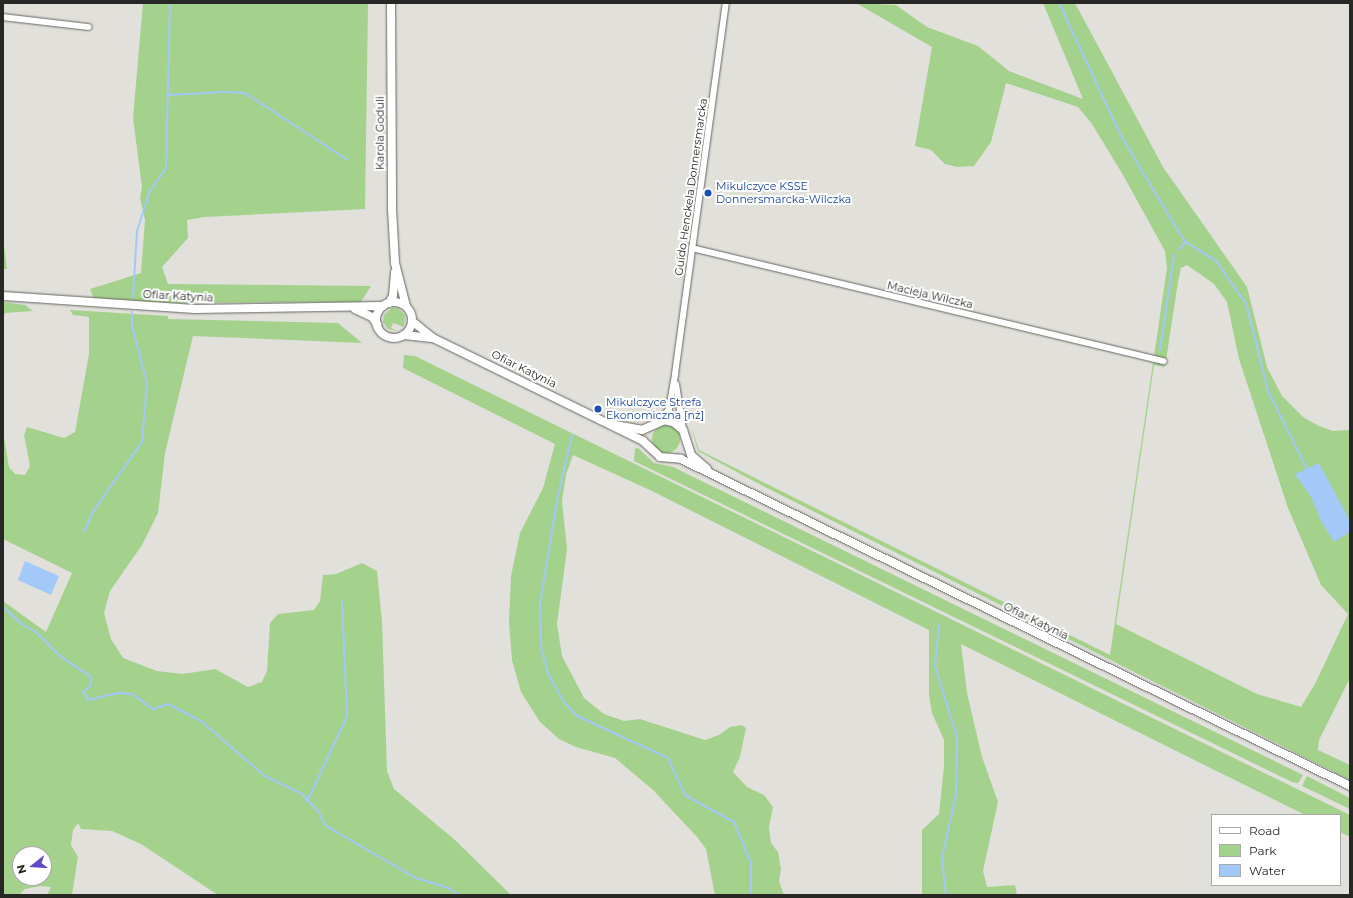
<!DOCTYPE html>
<meta charset="utf-8">
<style>
body{margin:0}
#map{position:relative;width:1353px;height:898px;overflow:hidden;background:#e1e0db;font-family:Montserrat,sans-serif}
div>[style]{position:absolute}
.green>*{inset:0;background:#a4d28d}
.round{border-radius:50%}
.water>*{inset:0;background:#a2c9f8}
.stream>*{height:2px;margin:-1px;padding:0 1px;transform-origin:1px;border-radius:1px;background:#a2c9f8}
.roads{filter:drop-shadow(0 0 1px #666561) drop-shadow(0 0 1px #666561)}
.minor>*{height:6px;margin:-3px;padding:0 3px;transform-origin:3px;border-radius:3px;background:#fff}
.tertiary>*{height:8px;margin:-4px;padding:0 4px;transform-origin:4px;border-radius:4px;background:#fff}
.tertiary>.ring{margin:-4px;padding:0;box-sizing:content-box;background:none;border:8px solid #fff;border-radius:50%}
.dots>*{width:11px;height:11px;translate:-50% -50%;box-sizing:border-box;border:2px solid #fff;border-radius:50%}
span{translate:-50% -50%;white-space:nowrap;text-align:center;line-height:1.15;-webkit-text-stroke:4px #fff;paint-order:stroke}
.street-label{font-size:11px;color:#272725}
.transit-label{font-size:11px;color:#164399}
.left{translate:0 -50%;text-align:left}
.frame{position:absolute;inset:0;border:4px solid #272725;pointer-events:none}
.legend{position:absolute;left:1211px;top:814px;width:130px;height:72px;box-sizing:border-box;background:#fff;border:1px solid #a9a9a8;margin:0;padding:5px 7px;list-style:none;font-size:12px;color:#272725}
.legend li{display:flex;align-items:center;gap:8px;height:20px}
.legend b{width:20px;border:1px solid #a9a9a8}
.north{position:absolute;left:12px;top:846px;width:40px;height:40px;box-sizing:border-box;background:#fff;border:1px solid #a9a9a8;border-radius:50%;rotate:253deg;font-size:11px;font-weight:700;line-height:16px;text-align:center;color:#272725}
.north::after{content:'';display:block;margin:auto;width:14px;height:18px;background:#5d4cc5;clip-path:polygon(50% 0,100% 100%,50% 72%,0 100%)}
</style>
<div id="map">
<div class="green">
<div style="clip-path:polygon(143px 3px,368px 3px,365px 209px,205px 217px,187px 220px,188px 238px,162px 267px,168px 284px,371px 286px,361px 302px,169px 303px,94px 299px,90px 289px,141px 273px,145px 220px,140px 198px,142px 187px,133px 118px)"></div>
<div style="clip-path:polygon(evenodd,856px 3px,896px 5px,927px 27px,978px 46px,1009px 71px,1083px 99px,1043px 3px,1075px 3px,1163px 167px,1247px 287px,1267px 367px,1282px 396px,1303px 417px,1319px 426px,1333px 431px,1350px 430px,1350px 678px,1319px 740px,1318px 750px,1350px 765px,1350px 780px,761px 485px,698px 451px,691px 426px,699px 450px,1110px 655px,1167px 268px,1165px 251px,1123px 175px,1092px 124px,1078px 107px,1006px 83px,991px 142px,974px 166px,957px 167px,945px 164px,931px 150px,915px 146px,932px 47px,856px 3px,1187px 265px,1214px 284px,1227px 302px,1239px 359px,1288px 508px,1321px 585px,1348px 614px,1315px 684px,1301px 707px,1257px 694px,1116px 624px,1154px 365px,1165px 367px,1178px 282px,1181px 268px,1187px 265px)"></div>
<div style="clip-path:polygon(3px 237px,7px 269px,3px 269px)"></div>
<div style="clip-path:polygon(3px 302px,25px 305px,33px 311px,5px 313px,3px 317px)"></div>
<div style="clip-path:polygon(392px 308px,398px 308px,405px 315px,404px 327px,393px 323px,391px 328px,397px 331px,388px 329px,383px 322px,384px 315px)"></div>
<div style="clip-path:polygon(evenodd,70px 310px,168px 316px,168px 319px,338px 323px,362px 343px,193px 336px,165px 453px,158px 513px,142px 545px,110px 591px,104px 613px,111px 639px,123px 658px,157px 671px,183px 674px,215px 669px,248px 687px,262px 682px,267px 671px,270px 623px,278px 614px,314px 610px,320px 601px,323px 575px,336px 574px,362px 563px,377px 571px,382px 621px,387px 771px,394px 789px,455px 840px,511px 895px,218px 895px,141px 844px,112px 831px,81px 829px,78px 823px,73px 830px,71px 845px,78px 857px,72px 895px,47px 895px,51px 887px,41px 886px,25px 889px,19px 895px,3px 895px,3px 601px,46px 632px,72px 573px,3px 539px,3px 432px,9px 467px,15px 474px,25px 475px,30px 466px,24px 435px,27px 427px,64px 438px,75px 432px,89px 354px,89px 317px,73px 315px,70px 310px,20px 854px,44px 854px,44px 878px,20px 878px,20px 854px)"></div>
<div style="clip-path:polygon(404px 355px,415px 356px,1350px 815px,1350px 837px,1340px 832px,1340px 815px,1305px 815px,961px 644px,967px 693px,982px 757px,998px 802px,983px 871px,987px 887px,1015px 885px,1017px 895px,922px 895px,922px 830px,939px 814px,944px 767px,944px 740px,932px 713px,929px 695px,929px 630px,652px 491px,573px 455px,566px 475px,562px 501px,567px 549px,557px 624px,562px 656px,584px 698px,604px 714px,624px 721px,640px 719px,705px 740px,719px 735px,730px 727px,741px 725px,746px 728px,740px 757px,733px 772px,747px 787px,764px 795px,773px 807px,769px 827px,771px 843px,778px 852px,781px 869px,779px 881px,784px 895px,715px 895px,706px 849px,698px 838px,653px 790px,615px 758px,576px 747px,559px 739px,540px 722px,521px 692px,512px 660px,509px 622px,511px 576px,520px 533px,543px 488px,555px 444px,403px 368px)"></div>
<div class="round" style="left:652px;top:425px;width:28px;height:28px"></div>
<div style="clip-path:polygon(638px 448px,654px 463px,673px 467px,1303px 775px,1298px 783px,1292px 782px,634px 461px,635px 449px)"></div>
<div style="clip-path:polygon(1307px 776px,1350px 798px,1350px 809px,1302px 786px)"></div>
</div>
<div class="water">
<div style="clip-path:polygon(1319px 463px,1350px 521px,1350px 532px,1334px 542px,1321px 521px,1311px 497px,1295px 474px)"></div>
<div style="clip-path:polygon(25px 561px,59px 576px,51px 595px,18px 580px)"></div>
</div>
<div class="stream">
<div style="left:1059px;top:3px;width:145px;rotate:65deg"></div>
<div style="left:1120px;top:134px;width:113px;rotate:59.1deg"></div>
<div style="left:1178px;top:231px;width:14px;rotate:54deg"></div>
<div style="left:1186px;top:242px;width:36px;rotate:32deg"></div>
<div style="left:1216px;top:261px;width:52px;rotate:55.1deg"></div>
<div style="left:1246px;top:304px;width:90px;rotate:75.8deg"></div>
<div style="left:1268px;top:391px;width:87px;rotate:63.4deg"></div>
<div style="left:167px;top:95px;width:58px;rotate:-3deg"></div>
<div style="left:225px;top:92px;width:20px;rotate:3deg"></div>
<div style="left:245px;top:93px;width:121px;rotate:33.2deg"></div>
<div style="left:1179px;top:249px;width:10px;rotate:-45deg"></div>
<div style="left:133px;top:297px;width:66px;rotate:-86.5deg"></div>
<div style="left:137px;top:231px;width:42px;rotate:-72deg"></div>
<div style="left:150px;top:191px;width:28px;rotate:-55deg"></div>
<div style="left:166px;top:168px;width:165px;rotate:-88.6deg"></div>
<div style="left:1160px;top:350px;width:96px;rotate:-81.6deg"></div>
<div style="left:572px;top:435px;width:67px;rotate:103deg"></div>
<div style="left:557px;top:500px;width:105px;rotate:99.3deg"></div>
<div style="left:540px;top:604px;width:43px;rotate:88.7deg"></div>
<div style="left:541px;top:647px;width:30px;rotate:75deg"></div>
<div style="left:549px;top:676px;width:30px;rotate:60deg"></div>
<div style="left:564px;top:702px;width:19px;rotate:47deg"></div>
<div style="left:577px;top:716px;width:100px;rotate:24.8deg"></div>
<div style="left:668px;top:758px;width:41px;rotate:65.3deg"></div>
<div style="left:685px;top:795px;width:56px;rotate:28.9deg"></div>
<div style="left:734px;top:822px;width:44px;rotate:67.5deg"></div>
<div style="left:751px;top:863px;width:32px;rotate:90deg"></div>
<div style="left:84px;top:532px;width:24px;rotate:-66deg"></div>
<div style="left:94px;top:510px;width:83px;rotate:-54.8deg"></div>
<div style="left:142px;top:442px;width:59px;rotate:-85.2deg"></div>
<div style="left:147px;top:383px;width:59px;rotate:-104.7deg"></div>
<div style="left:132px;top:326px;width:14px;rotate:-90deg"></div>
<div style="left:3px;top:607px;width:25px;rotate:42deg"></div>
<div style="left:22px;top:624px;width:16px;rotate:30deg"></div>
<div style="left:36px;top:632px;width:34px;rotate:45deg"></div>
<div style="left:60px;top:656px;width:37px;rotate:34deg"></div>
<div style="left:91px;top:677px;width:9px;rotate:96deg"></div>
<div style="left:90px;top:686px;width:9px;rotate:139deg"></div>
<div style="left:83px;top:692px;width:9px;rotate:58deg"></div>
<div style="left:88px;top:700px;width:32px;rotate:-13deg"></div>
<div style="left:119px;top:693px;width:13px;rotate:4deg"></div>
<div style="left:132px;top:694px;width:26px;rotate:36deg"></div>
<div style="left:153px;top:709px;width:16px;rotate:-18deg"></div>
<div style="left:168px;top:704px;width:13px;rotate:27deg"></div>
<div style="left:180px;top:710px;width:24px;rotate:28deg"></div>
<div style="left:201px;top:721px;width:84px;rotate:40.7deg"></div>
<div style="left:265px;top:776px;width:41px;rotate:25.9deg"></div>
<div style="left:302px;top:794px;width:25px;rotate:47deg"></div>
<div style="left:319px;top:812px;width:13px;rotate:67deg"></div>
<div style="left:324px;top:824px;width:17px;rotate:33deg"></div>
<div style="left:338px;top:833px;width:90px;rotate:30deg"></div>
<div style="left:416px;top:878px;width:34px;rotate:17deg"></div>
<div style="left:448px;top:888px;width:13px;rotate:32deg"></div>
<div style="left:939px;top:624px;width:42px;rotate:95.4deg"></div>
<div style="left:935px;top:666px;width:74px;rotate:72.8deg"></div>
<div style="left:957px;top:737px;width:57px;rotate:91deg"></div>
<div style="left:956px;top:794px;width:66px;rotate:102.3deg"></div>
<div style="left:942px;top:858px;width:37px;rotate:84deg"></div>
<div style="left:307px;top:802px;width:95px;rotate:-65.1deg"></div>
<div style="left:347px;top:716px;width:115px;rotate:-92.5deg"></div>
</div>
<div class="roads">
<div class="minor">
<div style="left:3px;top:17px;width:86px;rotate:6.7deg"></div>
<div style="left:692px;top:248px;width:485px;rotate:13.5deg"></div>
<div style="left:676px;top:384px;width:47px;rotate:81.3deg"></div>
<div style="left:659px;top:422px;width:16px;rotate:-52deg"></div>
<div style="left:669px;top:409px;width:36px;rotate:-80deg"></div>
<div style="left:675px;top:374px;width:374px;rotate:-82.2deg"></div>
</div>
<div class="tertiary">
<div style="left:391px;top:3px;width:206px;rotate:89.7deg"></div>
<div style="left:392px;top:209px;width:54px;rotate:86.8deg"></div>
<div style="left:395px;top:263px;width:44px;rotate:75.7deg"></div>
<div style="left:3px;top:296px;width:192px;rotate:3.9deg"></div>
<div style="left:195px;top:309px;width:188px;rotate:-0.9deg"></div>
<div class="ring" style="left:376px;top:302px;width:28px;height:28px"></div>
<div style="left:389px;top:303px;width:8px;rotate:-60deg"></div>
<div style="left:393px;top:296px;width:24px;rotate:-85deg"></div>
<div style="left:355px;top:309px;width:19px;rotate:25deg"></div>
<div style="left:372px;top:317px;width:9px;rotate:54deg"></div>
<div style="left:412px;top:321px;width:27px;rotate:39deg"></div>
<div style="left:433px;top:338px;width:234px;rotate:26.1deg"></div>
<div style="left:643px;top:441px;width:23px;rotate:43deg"></div>
<div style="left:660px;top:457px;width:21px;rotate:5deg"></div>
<div style="left:681px;top:459px;width:745px;rotate:26.05deg"></div>
<div style="left:404px;top:335px;width:28px;rotate:6deg"></div>
<div style="left:615px;top:425px;width:27px;rotate:10deg"></div>
<div style="left:642px;top:430px;width:24px;rotate:-24deg"></div>
<div style="left:664px;top:420px;width:9px;rotate:13deg"></div>
<div style="left:673px;top:422px;width:13px;rotate:39deg"></div>
<div style="left:683px;top:430px;width:26px;rotate:72deg"></div>
<div style="left:691px;top:455px;width:21px;rotate:41deg"></div>
</div>
</div>
<div class="dots">
<div style="left:708px;top:193px;background:#1a4fb4"></div>
<div style="left:598px;top:409px;background:#1a4fb4"></div>
</div>
<div class="street-label">
<span style="left:380px;top:133px;rotate:-90deg">Karola Goduli</span>
<span style="left:691px;top:187px;rotate:-82deg">Guido Henckela Donnersmarcka</span>
<span style="left:930px;top:295px;rotate:13deg">Macieja Wilczka</span>
<span style="left:178px;top:296px;rotate:3deg">Ofiar Katynia</span>
<span style="left:524px;top:369px;rotate:26deg">Ofiar Katynia</span>
<span style="left:1036px;top:621px;rotate:26deg">Ofiar Katynia</span>
</div>
<div class="transit-label">
<span class="left" style="left:716px;top:193px">Mikulczyce KSSE<br>Donnersmarcka-Wilczka</span>
<span class="left" style="left:606px;top:409px">Mikulczyce Strefa<br>Ekonomiczna [nż]</span>
</div>
<div class="frame"></div>
<ul class="legend">
<li><b style="height:5px;background:#fff"></b>Road</li>
<li><b style="height:11px;background:#a4d28d"></b>Park</li>
<li><b style="height:11px;background:#a2c9f8"></b>Water</li>
</ul>
<div class="north">N</div>
</div>
